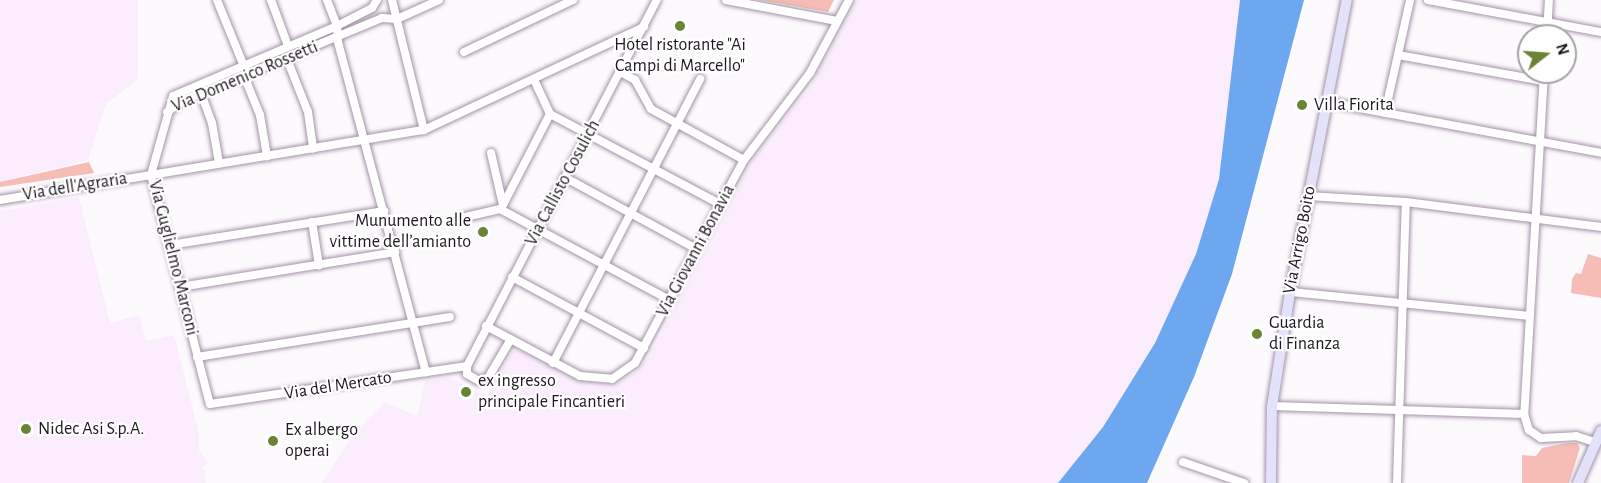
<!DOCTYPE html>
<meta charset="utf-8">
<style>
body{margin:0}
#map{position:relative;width:1601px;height:483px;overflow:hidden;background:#fdfafe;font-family:"Alegreya Sans",sans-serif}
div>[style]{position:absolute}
.built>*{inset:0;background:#fbedfe}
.green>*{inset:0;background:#f6bdb6}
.water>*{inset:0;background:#6da7f0}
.roads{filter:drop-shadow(0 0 2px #a493a7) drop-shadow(0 0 2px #a493a7)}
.minor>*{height:8px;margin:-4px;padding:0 4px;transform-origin:4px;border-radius:4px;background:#fff}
.major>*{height:10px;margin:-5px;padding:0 5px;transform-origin:5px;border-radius:5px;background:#e4e2fb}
.rail>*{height:2px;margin-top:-1px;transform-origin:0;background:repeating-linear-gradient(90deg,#969197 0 12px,transparent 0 18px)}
.dots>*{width:16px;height:16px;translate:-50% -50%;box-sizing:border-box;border:3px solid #fff;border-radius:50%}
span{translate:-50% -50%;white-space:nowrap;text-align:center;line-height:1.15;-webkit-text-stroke:4.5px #fff;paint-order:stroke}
.poi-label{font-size:18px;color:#1e171f}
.left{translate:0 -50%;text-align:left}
.right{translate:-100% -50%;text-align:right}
.street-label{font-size:18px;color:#1e171f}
.north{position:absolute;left:1517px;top:24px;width:60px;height:60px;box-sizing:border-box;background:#fff;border:2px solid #a5a2a5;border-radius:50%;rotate:73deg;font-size:16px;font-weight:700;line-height:24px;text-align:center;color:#1e171f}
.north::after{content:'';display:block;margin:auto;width:21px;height:27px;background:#6b8335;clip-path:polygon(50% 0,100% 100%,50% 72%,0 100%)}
</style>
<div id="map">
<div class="built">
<div style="clip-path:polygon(0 0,138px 0,138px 79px,106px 104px,88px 160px,0 182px)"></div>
<div style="clip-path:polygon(857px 0,1240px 0,1219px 179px,1196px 254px,1155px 343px,1103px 427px,1058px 483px,322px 483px,353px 434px,385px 402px,417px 416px,425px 381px,450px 377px,487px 397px,512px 352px,518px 350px,586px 383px,618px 383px,636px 372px,650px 355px,753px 159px,811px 86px)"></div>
<div style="clip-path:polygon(79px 197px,110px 323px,139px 315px,146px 341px,174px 335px,199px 434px,199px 450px,208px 463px,203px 467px,206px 483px,0 483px,0 211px)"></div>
</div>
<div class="green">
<div style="clip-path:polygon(760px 0,834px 0,828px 12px)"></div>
<div style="clip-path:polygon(89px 162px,94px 173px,0 187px,0 182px)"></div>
<div style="clip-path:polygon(1588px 254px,1601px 258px,1601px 298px,1571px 293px,1572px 279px,1576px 273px,1581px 274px)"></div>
<div style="clip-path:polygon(1567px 443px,1577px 443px,1580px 448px,1569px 483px,1522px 483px,1522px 455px,1536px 456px,1542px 448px)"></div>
</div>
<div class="water">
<div style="clip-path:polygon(1240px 0,1304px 0,1232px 274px,1194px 377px,1147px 483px,1058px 483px,1103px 427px,1155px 343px,1196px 254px,1219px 179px)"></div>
</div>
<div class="roads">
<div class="minor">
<div style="left:217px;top:0;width:74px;rotate:67.9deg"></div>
<div style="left:271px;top:0;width:49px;rotate:69.7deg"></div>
<div style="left:327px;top:0;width:28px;rotate:69deg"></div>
<div style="left:337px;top:26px;width:16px;rotate:86deg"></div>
<div style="left:338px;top:42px;width:342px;rotate:75.1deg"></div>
<div style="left:377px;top:0;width:9px;rotate:122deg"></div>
<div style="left:372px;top:8px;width:39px;rotate:153deg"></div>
<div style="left:337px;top:26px;width:178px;rotate:156.9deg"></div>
<div style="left:173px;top:96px;width:82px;rotate:105.6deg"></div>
<div style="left:151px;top:175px;width:236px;rotate:75.6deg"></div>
<div style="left:210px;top:404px;width:260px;rotate:-8.4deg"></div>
<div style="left:392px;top:0;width:134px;rotate:76.2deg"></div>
<div style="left:726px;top:0;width:113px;rotate:10.7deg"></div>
<div style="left:1428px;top:0;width:176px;rotate:10.5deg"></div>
<div style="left:1547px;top:36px;width:36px;rotate:-87deg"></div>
<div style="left:464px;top:52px;width:121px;rotate:-25.5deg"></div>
<div style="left:1398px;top:55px;width:148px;rotate:10.1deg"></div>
<div style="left:287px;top:59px;width:57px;rotate:68.4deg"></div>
<div style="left:308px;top:112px;width:37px;rotate:82deg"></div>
<div style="left:1544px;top:72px;width:343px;rotate:93.3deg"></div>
<div style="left:1524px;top:414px;width:17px;rotate:73deg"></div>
<div style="left:1529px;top:430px;width:14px;rotate:34deg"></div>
<div style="left:1541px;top:438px;width:35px;rotate:-3deg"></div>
<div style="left:1576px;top:436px;width:19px;rotate:18deg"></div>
<div style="left:622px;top:73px;width:15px;rotate:28deg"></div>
<div style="left:635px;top:80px;width:33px;rotate:61deg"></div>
<div style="left:651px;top:109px;width:106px;rotate:28.7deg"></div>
<div style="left:244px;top:76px;width:42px;rotate:67.7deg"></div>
<div style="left:260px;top:115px;width:42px;rotate:80.3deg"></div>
<div style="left:201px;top:93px;width:32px;rotate:70deg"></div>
<div style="left:212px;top:123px;width:41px;rotate:80.1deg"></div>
<div style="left:1327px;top:102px;width:279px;rotate:10.5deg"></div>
<div style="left:167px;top:112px;width:21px;rotate:-35deg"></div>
<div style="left:184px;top:100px;width:214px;rotate:-22.5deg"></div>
<div style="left:382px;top:18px;width:15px;rotate:4deg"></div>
<div style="left:397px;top:19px;width:46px;rotate:-24.3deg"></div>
<div style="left:1385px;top:113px;width:116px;rotate:-77.5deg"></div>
<div style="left:550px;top:114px;width:192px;rotate:27.9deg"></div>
<div style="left:491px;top:153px;width:53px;rotate:77deg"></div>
<div style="left:566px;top:178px;width:148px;rotate:28.6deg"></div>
<div style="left:1308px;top:196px;width:98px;rotate:3.5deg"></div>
<div style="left:1406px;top:202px;width:197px;rotate:7.3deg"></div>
<div style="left:0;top:200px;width:430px;rotate:-9.4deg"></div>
<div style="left:424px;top:130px;width:243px;rotate:-25.1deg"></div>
<div style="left:503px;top:205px;width:102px;rotate:-62.7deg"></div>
<div style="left:550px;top:114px;width:38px;rotate:-115deg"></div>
<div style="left:461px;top:218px;width:40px;rotate:-13deg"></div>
<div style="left:500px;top:209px;width:193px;rotate:28.2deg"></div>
<div style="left:312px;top:222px;width:44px;rotate:80.8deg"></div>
<div style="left:170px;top:245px;width:217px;rotate:-9deg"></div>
<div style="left:512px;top:277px;width:150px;rotate:28.3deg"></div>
<div style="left:180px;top:287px;width:218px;rotate:-9.2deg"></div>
<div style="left:1290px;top:292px;width:240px;rotate:5.7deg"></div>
<div style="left:486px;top:326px;width:106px;rotate:28deg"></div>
<div style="left:580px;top:376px;width:32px;rotate:5deg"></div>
<div style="left:612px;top:379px;width:28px;rotate:-35deg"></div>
<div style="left:635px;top:363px;width:230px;rotate:-61.8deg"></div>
<div style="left:744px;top:160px;width:109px;rotate:-52.8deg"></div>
<div style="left:810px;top:73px;width:83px;rotate:-61.9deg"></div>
<div style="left:197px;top:357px;width:256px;rotate:-9deg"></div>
<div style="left:553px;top:363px;width:320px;rotate:-62.6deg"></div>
<div style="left:467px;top:366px;width:412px;rotate:-62.6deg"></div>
<div style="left:467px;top:366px;width:8px;rotate:90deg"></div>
<div style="left:467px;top:374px;width:14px;rotate:30deg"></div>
<div style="left:479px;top:381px;width:9px;rotate:-18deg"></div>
<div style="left:488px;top:378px;width:45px;rotate:-59.5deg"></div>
<div style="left:1272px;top:406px;width:252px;rotate:1.8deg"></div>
<div style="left:1183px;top:462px;width:65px;rotate:19deg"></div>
<div style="left:1397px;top:483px;width:281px;rotate:-88.2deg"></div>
</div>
<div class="major">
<div style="left:1271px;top:483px;width:77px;rotate:-89.3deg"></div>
<div style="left:1272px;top:406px;width:115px;rotate:-81deg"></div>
<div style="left:1290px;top:292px;width:298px;rotate:-79deg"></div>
<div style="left:1578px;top:483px;width:57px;rotate:-66.1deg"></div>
</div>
</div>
<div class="rail">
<div style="left:318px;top:391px;width:26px;rotate:-4deg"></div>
</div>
<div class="dots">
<div style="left:680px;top:26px;background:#6b8335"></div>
<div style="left:1302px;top:105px;background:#6b8335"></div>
<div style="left:483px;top:232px;background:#6b8335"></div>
<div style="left:1257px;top:334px;background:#6b8335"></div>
<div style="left:466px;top:392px;background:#6b8335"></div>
<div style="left:26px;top:429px;background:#6b8335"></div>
<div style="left:273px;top:441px;background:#6b8335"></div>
</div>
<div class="poi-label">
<span style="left:680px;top:56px">Hotel ristorante "Ai<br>Campi di Marcello"</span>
<span class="left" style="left:1314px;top:105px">Villa Fiorita</span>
<span class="right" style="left:471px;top:232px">Munumento alle<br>vittime dell’amianto</span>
<span class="left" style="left:1269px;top:334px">Guardia<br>di Finanza</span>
<span class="left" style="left:478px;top:392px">ex ingresso<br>principale Fincantieri</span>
<span class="left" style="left:38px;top:429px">Nidec Asi S.p.A.</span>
<span class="left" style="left:285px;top:441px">Ex albergo<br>operai</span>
</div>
<div class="street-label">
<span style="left:245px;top:77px;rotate:-23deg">Via Domenico Rossetti</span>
<span style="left:563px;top:183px;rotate:-62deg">Via Callisto Cosulich</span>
<span style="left:75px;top:187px;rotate:-9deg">Via dell'Agraria</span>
<span style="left:1300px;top:240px;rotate:-79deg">Via Arrigo Boito</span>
<span style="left:696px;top:251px;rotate:-62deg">Via Giovanni Bonavia</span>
<span style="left:173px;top:258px;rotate:76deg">Via Guglielmo Marconi</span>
<span style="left:338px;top:386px;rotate:-9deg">Via del Mercato</span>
</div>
<div class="north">N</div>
</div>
